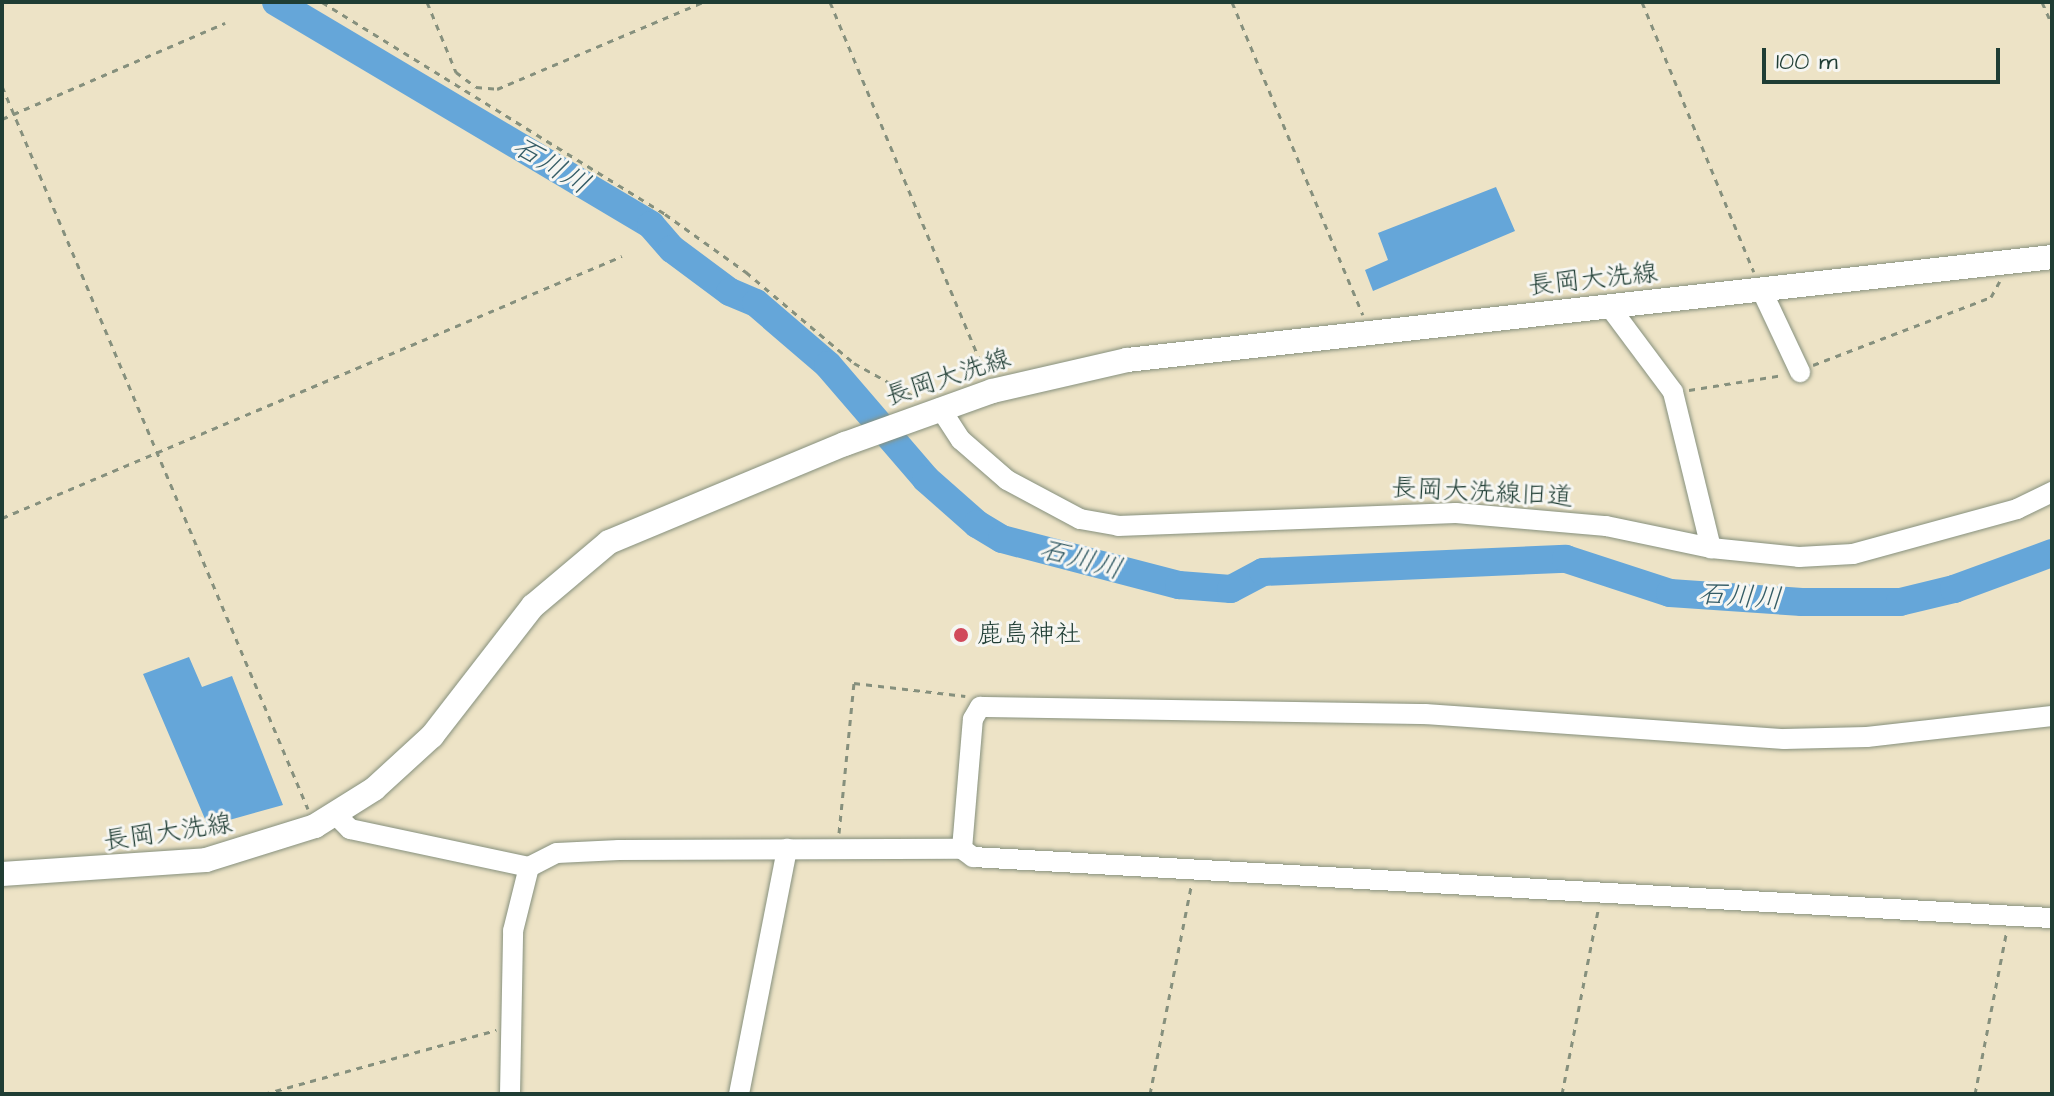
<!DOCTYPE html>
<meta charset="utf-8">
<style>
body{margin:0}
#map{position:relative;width:2054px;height:1096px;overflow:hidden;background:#ede3c6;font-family:"Architects Daughter","Klee One",sans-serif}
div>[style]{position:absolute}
.water>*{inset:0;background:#65a6d9}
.river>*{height:28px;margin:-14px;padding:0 14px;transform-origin:14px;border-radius:14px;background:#65a6d9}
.path>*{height:3px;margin-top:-1.5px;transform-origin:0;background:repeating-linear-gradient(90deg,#86907d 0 6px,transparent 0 12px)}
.roads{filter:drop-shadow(0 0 2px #86907d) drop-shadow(0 0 2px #86907d)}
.minor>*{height:20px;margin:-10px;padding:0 10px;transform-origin:10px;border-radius:10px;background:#fff}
.major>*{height:24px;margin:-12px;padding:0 12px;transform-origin:12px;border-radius:12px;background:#fff}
.dots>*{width:22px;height:22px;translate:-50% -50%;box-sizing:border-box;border:4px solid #f6f6f2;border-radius:50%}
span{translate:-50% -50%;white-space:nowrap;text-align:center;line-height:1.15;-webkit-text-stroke:6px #f6f6f2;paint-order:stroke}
.street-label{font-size:26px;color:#1f3d34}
.poi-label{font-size:26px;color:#1f3d34}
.left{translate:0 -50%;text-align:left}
.water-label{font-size:28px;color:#345c66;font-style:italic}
.frame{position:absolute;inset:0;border:4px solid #1f3d34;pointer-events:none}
.scale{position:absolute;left:1762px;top:48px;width:238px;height:36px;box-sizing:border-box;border:4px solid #1f3d34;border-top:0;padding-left:10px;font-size:24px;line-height:28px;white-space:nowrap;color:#1f3d34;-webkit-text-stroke:6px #f6f6f2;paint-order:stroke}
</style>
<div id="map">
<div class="water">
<div style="clip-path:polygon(1496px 187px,1515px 231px,1373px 291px,1365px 270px,1388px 260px,1378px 233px)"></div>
<div style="clip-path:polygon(189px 657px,202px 687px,232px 676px,283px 805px,208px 826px,143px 674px)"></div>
</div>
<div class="river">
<div style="left:276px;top:2px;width:436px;rotate:30.7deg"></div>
<div style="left:651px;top:225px;width:32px;rotate:49deg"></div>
<div style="left:672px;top:249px;width:72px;rotate:36.6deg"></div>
<div style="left:730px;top:292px;width:28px;rotate:23deg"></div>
<div style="left:756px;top:303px;width:95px;rotate:40.7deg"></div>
<div style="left:828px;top:365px;width:150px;rotate:49.3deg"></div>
<div style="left:926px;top:479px;width:68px;rotate:41.4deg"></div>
<div style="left:977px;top:524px;width:29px;rotate:31deg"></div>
<div style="left:1002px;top:539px;width:183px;rotate:14.6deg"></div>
<div style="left:1179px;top:585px;width:52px;rotate:4.4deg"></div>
<div style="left:1231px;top:589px;width:36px;rotate:-28deg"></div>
<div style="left:1263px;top:572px;width:303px;rotate:-2.5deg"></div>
<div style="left:1566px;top:559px;width:109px;rotate:18.1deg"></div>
<div style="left:1670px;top:593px;width:132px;rotate:3.9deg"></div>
<div style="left:1802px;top:602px;width:98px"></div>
<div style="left:1900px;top:602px;width:56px;rotate:-13.5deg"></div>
<div style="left:1954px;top:589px;width:104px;rotate:-20.2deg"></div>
</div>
<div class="path">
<div style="left:322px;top:2px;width:403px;rotate:31.7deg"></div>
<div style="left:665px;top:214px;width:100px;rotate:35.6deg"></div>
<div style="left:746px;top:272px;width:141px;rotate:40.1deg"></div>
<div style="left:854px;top:363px;width:72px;rotate:29.1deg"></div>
<div style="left:427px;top:2px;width:76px;rotate:67.5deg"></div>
<div style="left:456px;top:72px;width:25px;rotate:37deg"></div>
<div style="left:476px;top:87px;width:21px;rotate:5deg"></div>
<div style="left:497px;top:89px;width:224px;rotate:-22.9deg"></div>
<div style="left:830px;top:2px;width:404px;rotate:67.3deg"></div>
<div style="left:1232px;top:2px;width:339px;rotate:67.3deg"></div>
<div style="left:1642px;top:2px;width:292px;rotate:67.5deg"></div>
<div style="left:2042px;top:2px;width:24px;rotate:66deg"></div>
<div style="left:2px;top:86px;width:785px;rotate:67.06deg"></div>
<div style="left:2px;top:119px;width:243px;rotate:-23.3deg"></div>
<div style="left:1813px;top:365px;width:191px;rotate:-20.9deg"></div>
<div style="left:1991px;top:297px;width:18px;rotate:-61deg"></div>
<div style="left:1689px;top:390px;width:96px;rotate:-9deg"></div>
<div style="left:2px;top:518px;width:673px;rotate:-22.91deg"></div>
<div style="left:839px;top:833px;width:151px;rotate:-84.3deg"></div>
<div style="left:854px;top:683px;width:112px;rotate:6.7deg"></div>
<div style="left:264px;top:1094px;width:241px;rotate:-15.4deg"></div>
<div style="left:1150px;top:1094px;width:212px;rotate:-78.8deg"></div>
<div style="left:1562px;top:1094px;width:187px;rotate:-78.9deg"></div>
<div style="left:1975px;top:1094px;width:163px;rotate:-79deg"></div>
</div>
<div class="roads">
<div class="minor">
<div style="left:1761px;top:289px;width:92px;rotate:64.8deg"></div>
<div style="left:1609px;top:306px;width:107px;rotate:53.3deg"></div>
<div style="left:1673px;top:392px;width:161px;rotate:76.3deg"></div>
<div style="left:940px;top:408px;width:38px;rotate:57deg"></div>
<div style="left:961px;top:440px;width:61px;rotate:41deg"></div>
<div style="left:1007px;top:480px;width:83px;rotate:28.1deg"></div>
<div style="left:1080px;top:519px;width:39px;rotate:10deg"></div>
<div style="left:1118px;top:526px;width:338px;rotate:-2.2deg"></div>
<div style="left:1456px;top:513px;width:151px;rotate:5deg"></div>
<div style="left:1606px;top:526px;width:107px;rotate:11.8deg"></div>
<div style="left:1711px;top:548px;width:88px;rotate:5.8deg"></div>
<div style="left:1799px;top:557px;width:54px;rotate:-3.2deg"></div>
<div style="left:1853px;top:554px;width:170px;rotate:-15.3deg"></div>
<div style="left:2017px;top:509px;width:39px;rotate:-26deg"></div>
<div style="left:336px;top:815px;width:20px;rotate:45deg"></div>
<div style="left:350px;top:829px;width:183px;rotate:12deg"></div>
<div style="left:962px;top:849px;width:14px;rotate:36deg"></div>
<div style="left:973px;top:857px;width:1081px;rotate:3.24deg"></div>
<div style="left:510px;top:1094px;width:163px;rotate:-88.9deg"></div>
<div style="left:513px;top:931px;width:66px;rotate:-76deg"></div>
<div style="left:529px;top:867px;width:31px;rotate:-27deg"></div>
<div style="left:557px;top:853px;width:62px;rotate:-2.8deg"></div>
<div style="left:619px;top:850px;width:343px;rotate:-0.2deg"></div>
<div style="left:962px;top:849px;width:130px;rotate:-85.2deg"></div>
<div style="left:973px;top:719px;width:14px;rotate:-60deg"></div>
<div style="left:980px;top:707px;width:445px;rotate:0.9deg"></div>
<div style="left:1425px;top:714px;width:360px;rotate:4deg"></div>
<div style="left:1784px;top:739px;width:83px;rotate:-1.4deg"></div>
<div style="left:1867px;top:737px;width:186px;rotate:-6.5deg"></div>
<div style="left:739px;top:1094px;width:250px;rotate:-78.9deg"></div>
</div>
<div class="major">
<div style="left:2px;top:874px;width:204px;rotate:-3.9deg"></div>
<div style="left:206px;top:860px;width:114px;rotate:-17.3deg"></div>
<div style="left:315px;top:826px;width:70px;rotate:-32.1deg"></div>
<div style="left:374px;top:789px;width:79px;rotate:-42.4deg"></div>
<div style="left:432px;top:736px;width:165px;rotate:-52.2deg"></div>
<div style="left:533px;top:606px;width:99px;rotate:-40.1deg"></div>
<div style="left:609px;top:542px;width:256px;rotate:-22.6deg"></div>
<div style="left:845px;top:444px;width:156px;rotate:-19.8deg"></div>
<div style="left:992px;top:391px;width:139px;rotate:-12.9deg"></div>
<div style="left:1127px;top:360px;width:931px;rotate:-6.35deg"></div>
</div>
</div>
<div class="dots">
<div style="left:961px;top:635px;background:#d1495b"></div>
</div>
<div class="street-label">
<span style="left:1593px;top:280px;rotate:-6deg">長岡大洗線</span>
<span style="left:948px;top:378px;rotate:-18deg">長岡大洗線</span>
<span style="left:1482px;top:493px;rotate:3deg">長岡大洗線旧道</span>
<span style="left:168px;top:833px;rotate:-8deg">長岡大洗線</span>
</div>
<div class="poi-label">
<span class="left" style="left:977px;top:635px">鹿島神社</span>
</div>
<div class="water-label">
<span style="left:551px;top:166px;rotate:31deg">石川川</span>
<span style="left:1081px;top:560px;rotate:15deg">石川川</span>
<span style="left:1740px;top:597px;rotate:4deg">石川川</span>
</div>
<div class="frame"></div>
<div class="scale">100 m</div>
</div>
